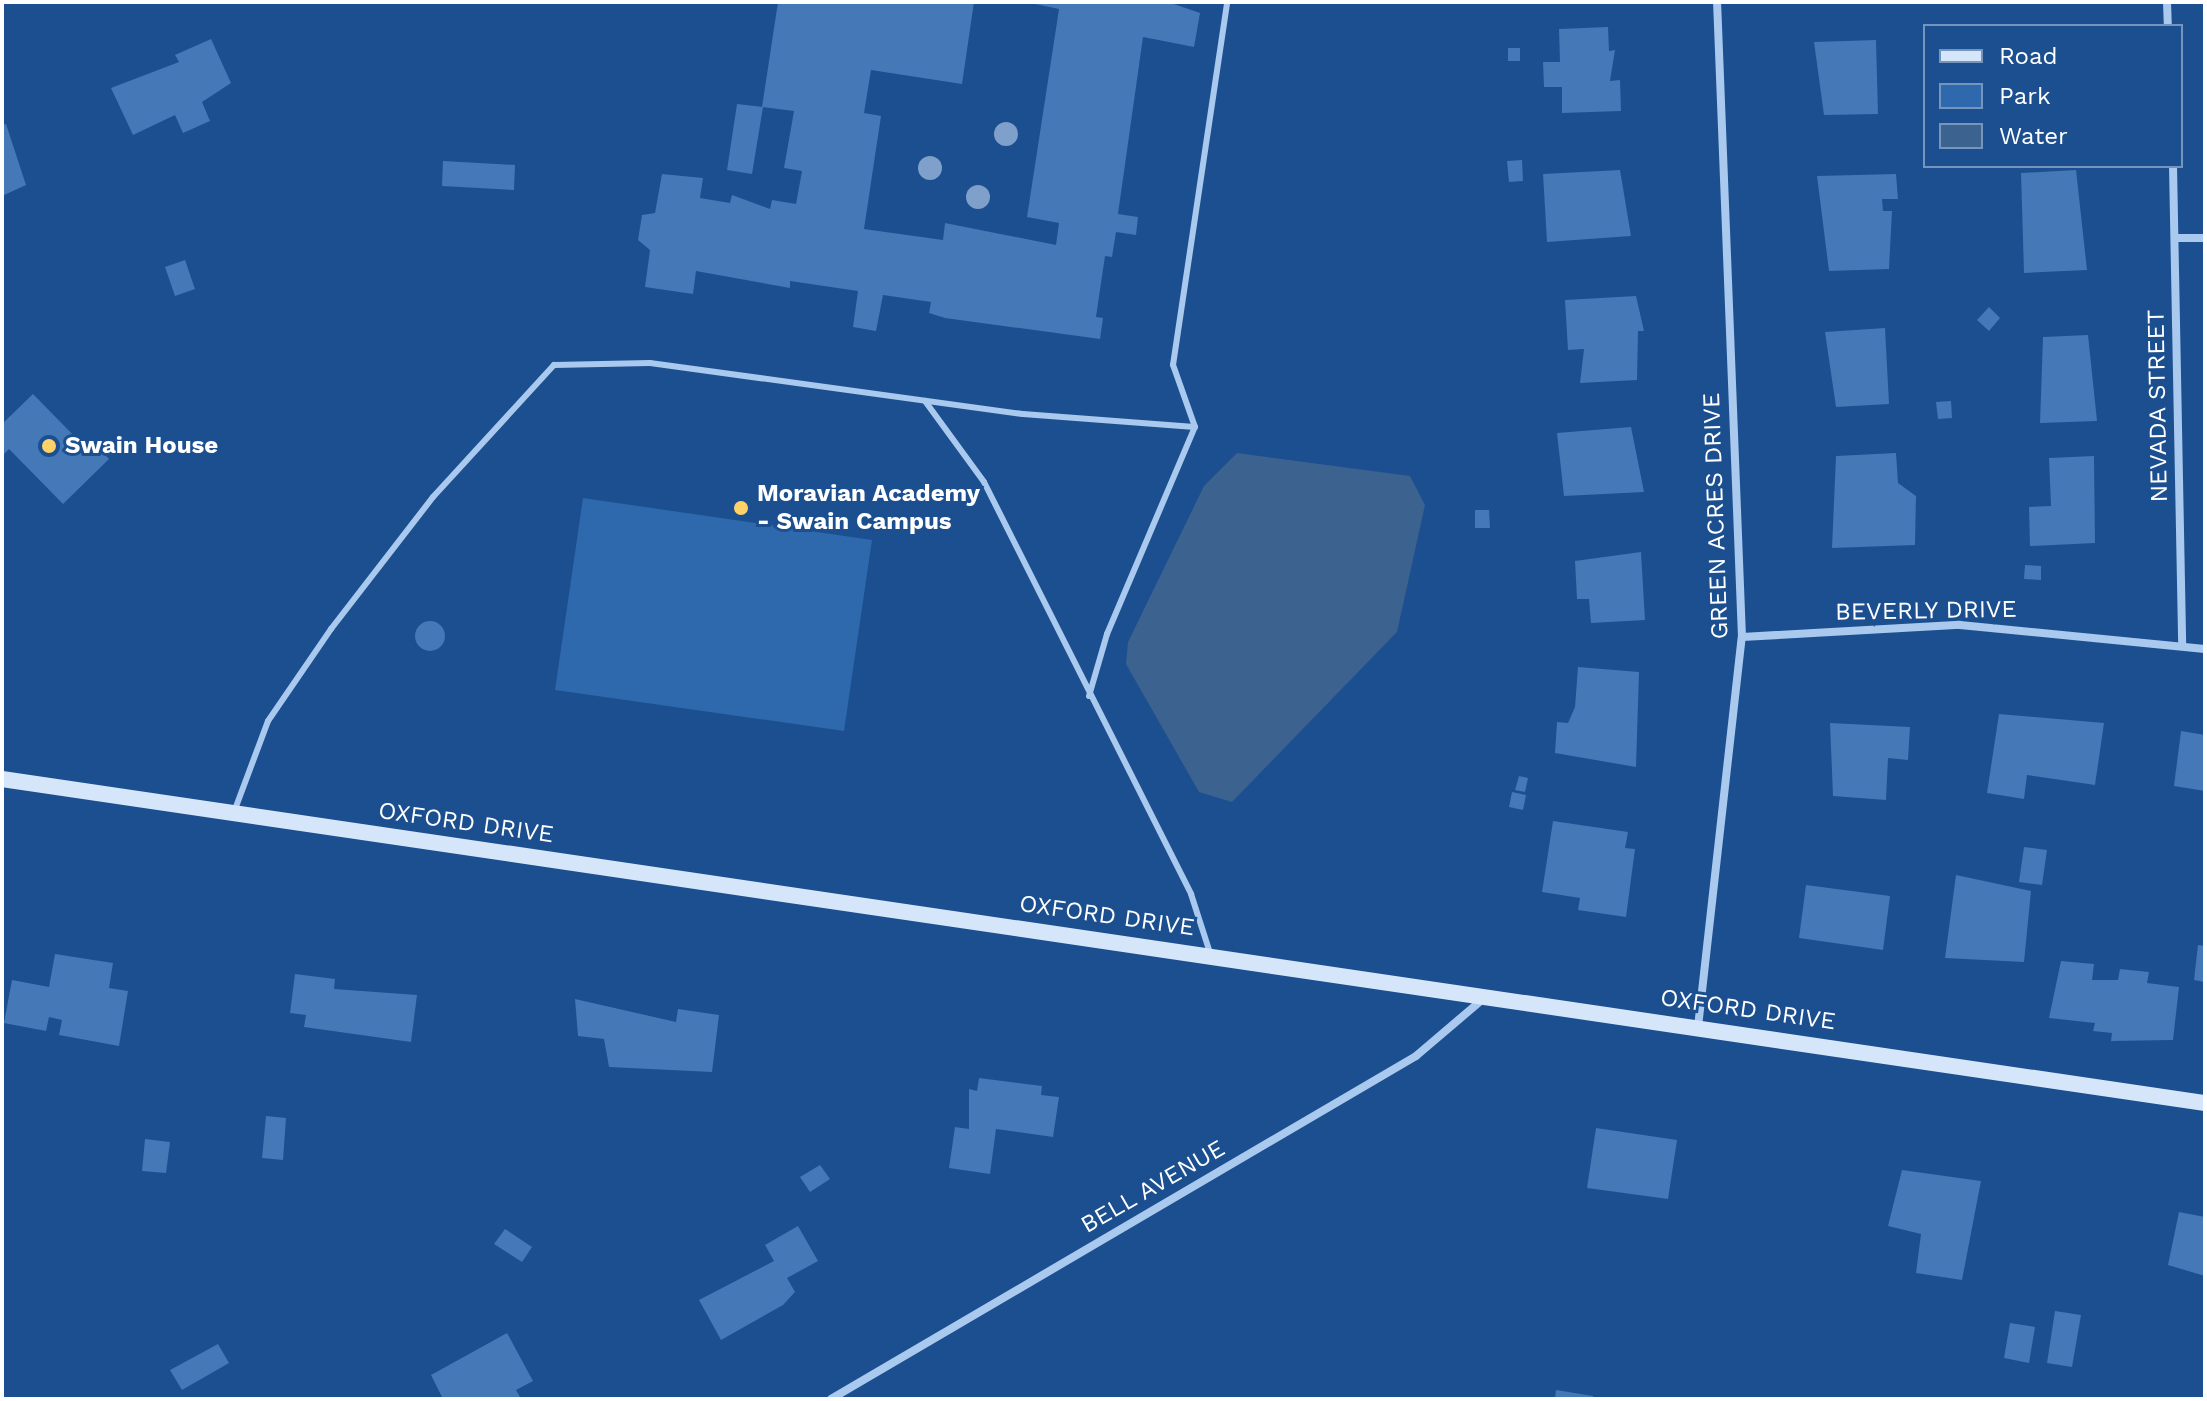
<!DOCTYPE html>
<style>
body{margin:0}
#map{position:relative;width:2207px;height:1401px;overflow:hidden;background:#1b4f8f;font-family:"Work Sans",sans-serif}
div>[style]{position:absolute}
.green>*{inset:0;background:#2e69ad}
.water>*{inset:0;background:#3c6290}
.building>*{inset:0;background:#4478b7}
.round{border-radius:50%}
.service>*{height:6px;margin:-3px;padding:0 3px;transform-origin:3px;border-radius:3px;background:#a9c9ee}
.minor>*{height:8px;margin:-4px;padding:0 4px;transform-origin:4px;border-radius:4px;background:#a9c9ee}
.secondary>*{height:16px;margin:-8px;padding:0 8px;transform-origin:8px;border-radius:8px;background:#d6e6fa}
.trees>*{width:24px;height:24px;margin:-12px;border-radius:50%;background:#7ea0ca}
.dots>*{width:22px;height:22px;translate:-50% -50%;box-sizing:border-box;border:4px solid #1b4f8f;border-radius:50%}
span{translate:-50% -50%;white-space:nowrap;text-align:center;line-height:1.15;-webkit-text-stroke:6px #1b4f8f;paint-order:stroke}
.street-label{font-size:24px;color:#fff}
.poi-label{font-size:24px;color:#fff;font-weight:700}
.left{translate:0 -50%;text-align:left}
.frame{position:absolute;inset:0;border:4px solid #fff;pointer-events:none}
.legend{position:absolute;left:1923px;top:24px;width:260px;height:144px;box-sizing:border-box;background:#1b4f8f;border:2px solid #7695bc;margin:0;padding:10px 14px;list-style:none;font-size:24px;color:#fff}
.legend li{display:flex;align-items:center;gap:16px;height:40px}
.legend b{width:40px;border:2px solid #7695bc}
</style>
<div id="map">
<div class="green">
<div style="clip-path:polygon(583px 498px,872px 540px,844px 731px,555px 690px)"></div>
</div>
<div class="water">
<div style="clip-path:polygon(1237px 453px,1410px 476px,1425px 505px,1397px 632px,1232px 802px,1199px 792px,1126px 664px,1128px 642px,1204px 486px)"></div>
</div>
<div class="building">
<div style="clip-path:polygon(778px 2px,974px 2px,962px 84px,871px 70px,864px 113px,881px 116px,864px 229px,943px 240px,945px 223px,1056px 245px,1059px 223px,1027px 217px,1059px 9px,1026px 2px,1168px 2px,1200px 13px,1194px 47px,1143px 37px,1118px 214px,1138px 217px,1136px 235px,1116px 232px,1112px 257px,1105px 256px,1096px 317px,1103px 318px,1100px 339px,945px 318px,929px 313px,931px 302px,883px 295px,876px 331px,853px 327px,858px 291px,790px 281px,790px 288px,696px 271px,693px 294px,645px 287px,650px 250px,638px 240px,642px 215px,655px 213px,662px 174px,703px 178px,700px 198px,730px 203px,732px 195px,770px 209px,772px 200px,796px 204px,802px 171px,784px 168px,794px 111px,762px 107px)"></div>
<div style="clip-path:polygon(1608px 27px,1609px 51px,1615px 50px,1610px 81px,1620px 80px,1621px 111px,1562px 113px,1562px 87px,1544px 87px,1543px 62px,1560px 62px,1559px 29px)"></div>
<div style="clip-path:polygon(211px 39px,231px 83px,202px 102px,210px 121px,183px 133px,175px 115px,133px 135px,111px 88px,179px 62px,175px 55px)"></div>
<div style="clip-path:polygon(1876px 40px,1878px 114px,1824px 115px,1814px 42px)"></div>
<div style="clip-path:polygon(1508px 48px,1520px 48px,1520px 61px,1508px 61px)"></div>
<div style="clip-path:polygon(737px 104px,763px 107px,752px 174px,727px 170px)"></div>
<div style="clip-path:polygon(6px 124px,26px 185px,2px 196px,2px 125px)"></div>
<div style="clip-path:polygon(1522px 160px,1523px 181px,1509px 182px,1507px 161px)"></div>
<div style="clip-path:polygon(443px 161px,515px 165px,514px 190px,442px 186px)"></div>
<div style="clip-path:polygon(1620px 170px,1631px 236px,1547px 242px,1543px 174px)"></div>
<div style="clip-path:polygon(2076px 170px,2087px 270px,2024px 273px,2021px 173px)"></div>
<div style="clip-path:polygon(1896px 174px,1898px 199px,1882px 199px,1883px 211px,1892px 211px,1889px 269px,1829px 271px,1817px 176px)"></div>
<div style="clip-path:polygon(185px 260px,195px 289px,175px 296px,165px 267px)"></div>
<div style="clip-path:polygon(1636px 296px,1644px 331px,1638px 331px,1637px 380px,1580px 383px,1584px 349px,1568px 350px,1565px 300px)"></div>
<div style="clip-path:polygon(1989px 307px,2000px 318px,1989px 331px,1977px 320px)"></div>
<div style="clip-path:polygon(1885px 328px,1889px 404px,1836px 407px,1825px 332px)"></div>
<div style="clip-path:polygon(2088px 335px,2097px 421px,2040px 423px,2043px 337px)"></div>
<div style="clip-path:polygon(33px 394px,82px 444px,88px 438px,109px 459px,63px 504px,9px 449px,2px 456px,2px 424px)"></div>
<div style="clip-path:polygon(1951px 401px,1952px 418px,1938px 419px,1936px 402px)"></div>
<div style="clip-path:polygon(1631px 427px,1644px 492px,1564px 496px,1557px 433px)"></div>
<div style="clip-path:polygon(1896px 453px,1898px 483px,1916px 496px,1915px 545px,1832px 548px,1836px 456px)"></div>
<div style="clip-path:polygon(2094px 456px,2095px 543px,2030px 546px,2029px 507px,2051px 506px,2049px 458px)"></div>
<div style="clip-path:polygon(1475px 510px,1489px 510px,1490px 528px,1475px 528px)"></div>
<div style="clip-path:polygon(1641px 552px,1645px 620px,1591px 623px,1589px 599px,1577px 599px,1575px 561px)"></div>
<div style="clip-path:polygon(2025px 565px,2041px 566px,2041px 580px,2024px 579px)"></div>
<div class="round" style="left:415px;top:621px;width:30px;height:30px"></div>
<div style="clip-path:polygon(1578px 667px,1639px 672px,1636px 767px,1555px 753px,1557px 722px,1568px 723px,1575px 707px)"></div>
<div style="clip-path:polygon(1999px 714px,2104px 723px,2095px 785px,2027px 775px,2024px 799px,1987px 793px)"></div>
<div style="clip-path:polygon(1830px 723px,1910px 727px,1908px 760px,1888px 758px,1886px 800px,1833px 796px)"></div>
<div style="clip-path:polygon(2181px 731px,2205px 735px,2205px 791px,2174px 786px)"></div>
<div style="clip-path:polygon(1519px 776px,1528px 778px,1525px 792px,1515px 790px)"></div>
<div style="clip-path:polygon(1512px 792px,1526px 795px,1523px 810px,1509px 807px)"></div>
<div style="clip-path:polygon(1553px 821px,1628px 832px,1625px 848px,1635px 849px,1626px 917px,1578px 910px,1580px 898px,1542px 892px)"></div>
<div style="clip-path:polygon(2024px 847px,2047px 850px,2042px 885px,2019px 882px)"></div>
<div style="clip-path:polygon(1956px 875px,2031px 891px,2024px 962px,1945px 958px)"></div>
<div style="clip-path:polygon(1806px 885px,1890px 896px,1883px 950px,1799px 938px)"></div>
<div style="clip-path:polygon(2198px 945px,2205px 946px,2205px 982px,2194px 980px)"></div>
<div style="clip-path:polygon(55px 954px,113px 963px,109px 988px,128px 991px,119px 1046px,59px 1035px,62px 1020px,49px 1017px,46px 1031px,4px 1023px,12px 980px,49px 987px)"></div>
<div style="clip-path:polygon(2061px 961px,2094px 964px,2092px 980px,2118px 980px,2120px 969px,2149px 972px,2147px 983px,2179px 987px,2173px 1040px,2111px 1041px,2112px 1033px,2093px 1031px,2095px 1023px,2049px 1018px)"></div>
<div style="clip-path:polygon(295px 974px,335px 979px,334px 989px,417px 995px,411px 1042px,304px 1027px,306px 1015px,290px 1013px)"></div>
<div style="clip-path:polygon(575px 999px,676px 1022px,678px 1009px,719px 1015px,712px 1072px,609px 1067px,604px 1039px,578px 1036px)"></div>
<div style="clip-path:polygon(979px 1078px,1042px 1086px,1041px 1095px,1059px 1097px,1053px 1137px,996px 1129px,990px 1174px,949px 1168px,955px 1127px,969px 1129px,969px 1089px,977px 1091px)"></div>
<div style="clip-path:polygon(266px 1116px,286px 1118px,283px 1160px,262px 1158px)"></div>
<div style="clip-path:polygon(1596px 1128px,1677px 1140px,1668px 1199px,1587px 1188px)"></div>
<div style="clip-path:polygon(145px 1139px,170px 1142px,166px 1173px,142px 1171px)"></div>
<div style="clip-path:polygon(820px 1165px,830px 1179px,810px 1192px,800px 1177px)"></div>
<div style="clip-path:polygon(1902px 1170px,1981px 1181px,1962px 1280px,1916px 1273px,1921px 1234px,1888px 1226px)"></div>
<div style="clip-path:polygon(2179px 1212px,2205px 1217px,2205px 1276px,2168px 1265px)"></div>
<div style="clip-path:polygon(798px 1226px,818px 1261px,787px 1278px,795px 1292px,783px 1305px,721px 1340px,699px 1300px,774px 1261px,765px 1245px)"></div>
<div style="clip-path:polygon(505px 1229px,532px 1247px,522px 1262px,494px 1244px)"></div>
<div style="clip-path:polygon(2055px 1311px,2081px 1315px,2072px 1367px,2047px 1363px)"></div>
<div style="clip-path:polygon(2010px 1323px,2035px 1327px,2029px 1363px,2004px 1358px)"></div>
<div style="clip-path:polygon(507px 1333px,533px 1381px,516px 1390px,520px 1397px,443px 1399px,431px 1375px)"></div>
<div style="clip-path:polygon(218px 1344px,229px 1363px,182px 1390px,170px 1370px)"></div>
<div style="clip-path:polygon(1556px 1390px,1593px 1396px,1593px 1399px,1555px 1399px)"></div>
</div>
<div class="service">
<div style="left:925px;top:401px;width:100px;rotate:53.9deg"></div>
<div style="left:984px;top:482px;width:461px;rotate:63.3deg"></div>
<div style="left:1191px;top:894px;width:65px;rotate:72.1deg"></div>
<div style="left:1089px;top:696px;width:65px;rotate:-73.8deg"></div>
<div style="left:1107px;top:634px;width:225px;rotate:-67deg"></div>
<div style="left:1195px;top:427px;width:66px;rotate:-109.5deg"></div>
<div style="left:1173px;top:365px;width:367px;rotate:-81.5deg"></div>
<div style="left:234px;top:812px;width:97px;rotate:-69.5deg"></div>
<div style="left:268px;top:721px;width:112px;rotate:-55.6deg"></div>
<div style="left:331px;top:629px;width:167px;rotate:-52.3deg"></div>
<div style="left:433px;top:497px;width:179px;rotate:-47.5deg"></div>
<div style="left:554px;top:365px;width:96px;rotate:-1.2deg"></div>
<div style="left:650px;top:363px;width:376px;rotate:7.8deg"></div>
<div style="left:1023px;top:414px;width:172px;rotate:4.3deg"></div>
</div>
<div class="minor">
<div style="left:2167px;top:2px;width:24px;rotate:88deg"></div>
<div style="left:2173px;top:166px;width:479px;rotate:88.9deg"></div>
<div style="left:2175px;top:238px;width:30px"></div>
<div style="left:1742px;top:637px;width:218px;rotate:-3.2deg"></div>
<div style="left:1960px;top:625px;width:246px;rotate:5.6deg"></div>
<div style="left:1698px;top:1027px;width:392px;rotate:-83.6deg"></div>
<div style="left:1742px;top:637px;width:635px;rotate:-92.25deg"></div>
<div style="left:831px;top:1399px;width:678px;rotate:-30.38deg"></div>
<div style="left:1416px;top:1056px;width:88px;rotate:-40.4deg"></div>
</div>
<div class="secondary">
<div style="left:2px;top:779px;width:2227px;rotate:8.37deg"></div>
</div>
<div class="trees">
<div style="left:1006px;top:134px"></div>
<div style="left:930px;top:168px"></div>
<div style="left:978px;top:197px"></div>
</div>
<div class="dots">
<div style="left:49px;top:446px;background:#ffd166"></div>
<div style="left:741px;top:508px;background:#ffd166"></div>
</div>
<div class="street-label">
<span style="left:2158px;top:406px;rotate:-91deg">NEVADA STREET</span>
<span style="left:1716px;top:516px;rotate:-92deg">GREEN ACRES DRIVE</span>
<span style="left:1926px;top:611px;rotate:-1deg">BEVERLY DRIVE</span>
<span style="left:466px;top:823px;rotate:8deg">OXFORD DRIVE</span>
<span style="left:1107px;top:916px;rotate:8deg">OXFORD DRIVE</span>
<span style="left:1748px;top:1010px;rotate:8deg">OXFORD DRIVE</span>
<span style="left:1153px;top:1187px;rotate:-30deg">BELL AVENUE</span>
</div>
<div class="poi-label">
<span class="left" style="left:65px;top:446px">Swain House</span>
<span class="left" style="left:757px;top:508px">Moravian Academy<br>- Swain Campus</span>
</div>
<div class="frame"></div>
<ul class="legend">
<li><b style="height:10px;background:#d6e6fa"></b>Road</li>
<li><b style="height:22px;background:#2e69ad"></b>Park</li>
<li><b style="height:22px;background:#3c6290"></b>Water</li>
</ul>
</div>
